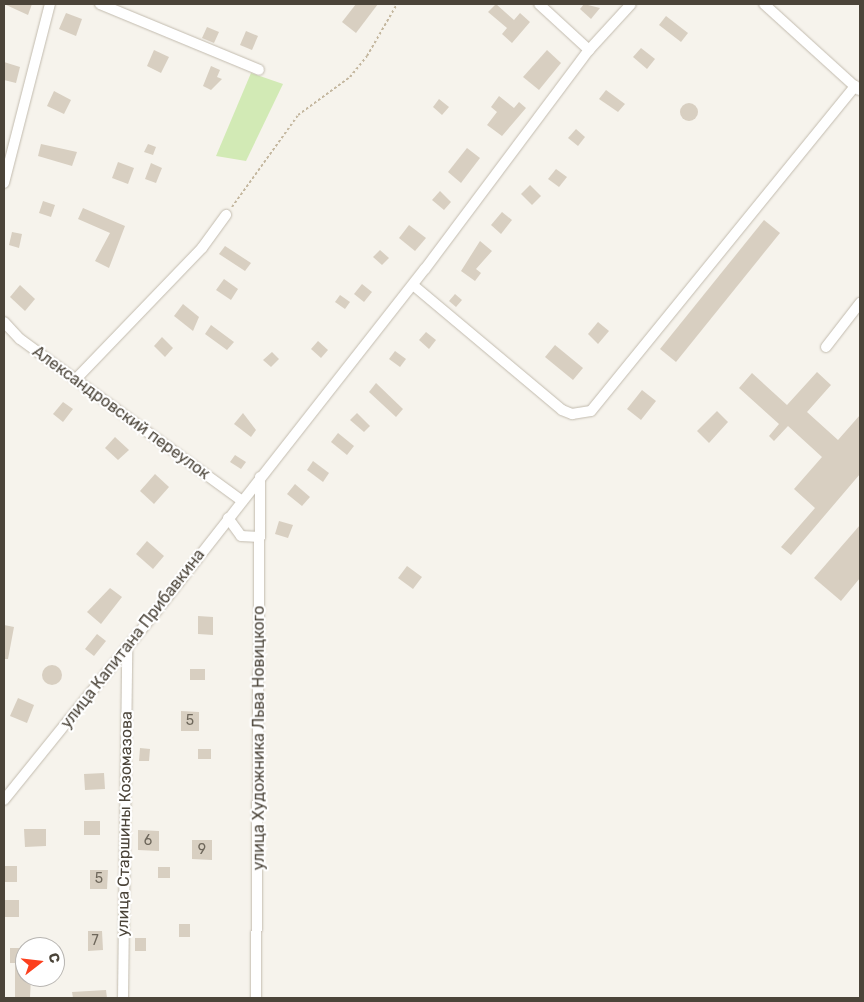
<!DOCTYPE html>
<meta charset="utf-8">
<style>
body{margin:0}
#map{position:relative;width:864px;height:1002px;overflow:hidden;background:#f6f3ec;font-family:Rubik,sans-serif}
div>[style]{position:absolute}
.green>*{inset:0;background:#d2eab5}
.building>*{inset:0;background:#d8cfc1}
.round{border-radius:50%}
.path>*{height:2px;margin-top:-1px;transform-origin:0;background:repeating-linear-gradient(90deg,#c4b79f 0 2.5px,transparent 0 5px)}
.roads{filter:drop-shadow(0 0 1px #c2bbae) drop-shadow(0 0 1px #c2bbae)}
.minor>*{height:10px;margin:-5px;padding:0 5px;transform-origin:5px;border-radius:5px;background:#fff}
span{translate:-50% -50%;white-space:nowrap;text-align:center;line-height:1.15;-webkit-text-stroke:4.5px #fff;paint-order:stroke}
.number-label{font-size:14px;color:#6e675b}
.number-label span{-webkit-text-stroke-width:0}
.street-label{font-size:16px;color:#4b4439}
.frame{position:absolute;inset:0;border:5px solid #4b4439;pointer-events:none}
.north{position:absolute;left:15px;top:937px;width:50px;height:50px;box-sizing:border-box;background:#fff;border:1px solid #b7b4b0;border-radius:50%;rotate:74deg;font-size:14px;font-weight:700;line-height:20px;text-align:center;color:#4b4439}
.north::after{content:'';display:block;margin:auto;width:18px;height:22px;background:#fc3f1d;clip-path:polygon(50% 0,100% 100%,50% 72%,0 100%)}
</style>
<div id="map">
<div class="green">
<div style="clip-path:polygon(251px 73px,283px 84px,246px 161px,216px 156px)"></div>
</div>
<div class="building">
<div style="clip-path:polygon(4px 4px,32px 4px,28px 15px)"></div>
<div style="clip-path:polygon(356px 4px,378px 4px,356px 33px,342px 22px)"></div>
<div style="clip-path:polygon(496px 4px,514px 20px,520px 13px,530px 22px,512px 43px,502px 34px,507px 28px,488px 12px)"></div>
<div style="clip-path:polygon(584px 4px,600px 8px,591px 19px,580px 9px)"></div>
<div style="clip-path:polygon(66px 13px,82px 19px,76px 36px,59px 29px)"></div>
<div style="clip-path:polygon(666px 16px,688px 33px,681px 42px,659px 25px)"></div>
<div style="clip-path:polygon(207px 27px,219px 32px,214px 43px,202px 38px)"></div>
<div style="clip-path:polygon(246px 31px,258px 36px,252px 50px,240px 45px)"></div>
<div style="clip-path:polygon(641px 48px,655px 59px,647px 69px,633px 57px)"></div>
<div style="clip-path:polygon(154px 50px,169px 57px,161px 73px,147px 66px)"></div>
<div style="clip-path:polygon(547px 50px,561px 63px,539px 90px,523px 77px)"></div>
<div style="clip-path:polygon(4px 62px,20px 67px,16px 83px,4px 80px)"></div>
<div style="clip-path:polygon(211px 66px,220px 70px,217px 77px,222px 79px,211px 90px,203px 86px)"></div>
<div style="clip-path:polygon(606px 90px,625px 104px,618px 112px,599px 99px)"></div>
<div style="clip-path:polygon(54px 91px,71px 100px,64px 114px,47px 106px)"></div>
<div style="clip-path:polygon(499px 96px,514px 108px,519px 102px,526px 108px,502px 136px,487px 125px,497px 112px,491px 107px)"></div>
<div style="clip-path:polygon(439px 99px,449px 107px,442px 115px,433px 107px)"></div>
<div class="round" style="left:680px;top:103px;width:18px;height:18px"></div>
<div style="clip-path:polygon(576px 129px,585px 137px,578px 146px,568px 138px)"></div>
<div style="clip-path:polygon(41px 144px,77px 152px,72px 166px,38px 156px)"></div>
<div style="clip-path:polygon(148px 144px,156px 147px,153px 155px,144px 152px)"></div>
<div style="clip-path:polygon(467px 148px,480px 158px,461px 183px,448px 172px)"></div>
<div style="clip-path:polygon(118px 162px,134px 168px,128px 184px,112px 178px)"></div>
<div style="clip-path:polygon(151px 163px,162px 168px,156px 183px,145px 179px)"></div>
<div style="clip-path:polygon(556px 169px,567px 177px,559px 187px,548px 179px)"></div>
<div style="clip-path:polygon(530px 185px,541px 196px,532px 205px,521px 194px)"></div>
<div style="clip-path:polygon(440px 191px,451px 202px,444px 210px,432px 200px)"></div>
<div style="clip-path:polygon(43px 201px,55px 205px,51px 217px,39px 213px)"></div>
<div style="clip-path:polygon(83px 208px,125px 226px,109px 268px,95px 261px,110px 233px,78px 219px)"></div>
<div style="clip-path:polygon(502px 212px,512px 220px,501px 234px,491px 225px)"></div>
<div style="clip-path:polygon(764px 220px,780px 233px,676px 362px,660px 349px)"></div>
<div style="clip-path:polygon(409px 225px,426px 238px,415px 251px,399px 238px)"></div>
<div style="clip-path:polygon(12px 232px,22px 234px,19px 248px,9px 245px)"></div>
<div style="clip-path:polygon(480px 241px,492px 251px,476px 269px,481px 273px,475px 281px,461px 271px)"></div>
<div style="clip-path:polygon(225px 246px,251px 263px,245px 271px,219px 254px)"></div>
<div style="clip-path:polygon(380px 250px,389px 258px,382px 265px,373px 257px)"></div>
<div style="clip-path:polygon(224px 279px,238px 289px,231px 300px,216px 290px)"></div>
<div style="clip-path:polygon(362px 284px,372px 292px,364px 302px,354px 294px)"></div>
<div style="clip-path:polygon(20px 285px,35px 299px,25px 311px,10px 297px)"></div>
<div style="clip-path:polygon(455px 294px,462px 300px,456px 307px,449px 301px)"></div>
<div style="clip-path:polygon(340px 295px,350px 302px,345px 309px,335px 302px)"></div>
<div style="clip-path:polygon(183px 304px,199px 317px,193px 331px,174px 316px)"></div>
<div style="clip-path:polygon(598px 322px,609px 331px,598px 344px,588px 334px)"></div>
<div style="clip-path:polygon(211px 325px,234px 342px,227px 350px,205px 334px)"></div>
<div style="clip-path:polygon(426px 332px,436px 340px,429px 349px,419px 340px)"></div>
<div style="clip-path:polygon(162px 337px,173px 348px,165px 357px,154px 346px)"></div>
<div style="clip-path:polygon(318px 341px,328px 350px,321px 358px,311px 349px)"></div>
<div style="clip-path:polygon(555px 345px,583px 368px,573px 380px,545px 357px)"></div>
<div style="clip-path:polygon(395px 351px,406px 359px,400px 367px,389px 359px)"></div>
<div style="clip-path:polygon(272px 352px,279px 359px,271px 367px,263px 360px)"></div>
<div style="clip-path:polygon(817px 372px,831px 385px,807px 412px,838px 440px,860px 415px,860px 474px,791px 555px,781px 547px,815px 508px,794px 489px,822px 457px,788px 426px,774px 441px,769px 436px,779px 424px,739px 388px,752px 373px,787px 405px)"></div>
<div style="clip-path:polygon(376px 383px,403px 409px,396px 417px,369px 392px)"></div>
<div style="clip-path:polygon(642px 390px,656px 401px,641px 420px,627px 409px)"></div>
<div style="clip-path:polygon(63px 402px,73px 409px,63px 422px,53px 414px)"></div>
<div style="clip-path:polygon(717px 411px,728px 422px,709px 443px,697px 431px)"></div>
<div style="clip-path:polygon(243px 413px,256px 430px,251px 437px,234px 424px)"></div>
<div style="clip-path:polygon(357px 413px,370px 426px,364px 432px,350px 420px)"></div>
<div style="clip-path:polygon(338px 433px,354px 446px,347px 455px,331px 442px)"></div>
<div style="clip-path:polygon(115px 437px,129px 450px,118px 460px,105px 448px)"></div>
<div style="clip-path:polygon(235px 455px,246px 462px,241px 469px,230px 462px)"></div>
<div style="clip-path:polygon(313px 461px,329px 473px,323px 482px,307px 470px)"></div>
<div style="clip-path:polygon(155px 474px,169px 487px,154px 504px,140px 491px)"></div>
<div style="clip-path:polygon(295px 484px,310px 497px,302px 506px,287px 494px)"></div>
<div style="clip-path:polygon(279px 521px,293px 525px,288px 538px,275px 534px)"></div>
<div style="clip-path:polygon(860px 525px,860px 578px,841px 601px,814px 578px)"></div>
<div style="clip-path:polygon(147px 541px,164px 556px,153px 569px,136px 554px)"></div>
<div style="clip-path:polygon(407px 566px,422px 577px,413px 589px,398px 578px)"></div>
<div style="clip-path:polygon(110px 588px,122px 597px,101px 624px,87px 612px)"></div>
<div style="clip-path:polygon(198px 616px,213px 617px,213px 635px,198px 634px)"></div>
<div style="clip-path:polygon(4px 625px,14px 627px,8px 659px,4px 659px)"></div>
<div style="clip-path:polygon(97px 634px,106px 641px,94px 656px,85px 649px)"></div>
<div class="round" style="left:42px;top:665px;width:20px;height:20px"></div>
<div style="clip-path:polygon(190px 669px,205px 669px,205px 680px,190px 680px)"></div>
<div style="clip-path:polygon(18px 698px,34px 705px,27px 723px,10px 716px)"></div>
<div style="clip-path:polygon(181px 711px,199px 712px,199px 731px,181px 731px)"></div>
<div style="clip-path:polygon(140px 748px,150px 749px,149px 761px,139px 761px)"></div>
<div style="clip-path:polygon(198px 749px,211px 749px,211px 759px,198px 759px)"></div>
<div style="clip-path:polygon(104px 773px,105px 789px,85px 790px,84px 774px)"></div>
<div style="clip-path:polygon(84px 821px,100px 821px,100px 835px,84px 835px)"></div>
<div style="clip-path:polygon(24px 829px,46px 829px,46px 846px,25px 847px)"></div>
<div style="clip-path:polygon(138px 830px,159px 831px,159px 851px,138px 850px)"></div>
<div style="clip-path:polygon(192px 840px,212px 840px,212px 860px,192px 859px)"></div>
<div style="clip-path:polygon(5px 866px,17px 866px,17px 882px,5px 882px)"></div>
<div style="clip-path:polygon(158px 867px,170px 867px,170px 878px,158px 878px)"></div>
<div style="clip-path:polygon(90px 870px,108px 870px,107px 889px,90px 889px)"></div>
<div style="clip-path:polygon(5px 900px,19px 900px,19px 917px,5px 917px)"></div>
<div style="clip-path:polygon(179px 924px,190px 924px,190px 937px,179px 937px)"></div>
<div style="clip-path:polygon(88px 931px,102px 931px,103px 950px,88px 951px)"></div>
<div style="clip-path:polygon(135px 938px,146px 938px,146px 951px,135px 951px)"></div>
<div style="clip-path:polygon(10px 948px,25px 948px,25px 977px,31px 977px,30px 998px,15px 998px,15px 963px,10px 963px)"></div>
<div style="clip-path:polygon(106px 990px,107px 998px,73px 998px,72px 992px)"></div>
</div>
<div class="path">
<div style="left:232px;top:207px;width:113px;rotate:-54.3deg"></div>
<div style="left:298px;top:115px;width:64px;rotate:-36.2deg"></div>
<div style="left:350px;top:77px;width:27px;rotate:-51deg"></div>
<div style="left:367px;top:56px;width:60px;rotate:-60deg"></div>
</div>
<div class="roads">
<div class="minor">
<div style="left:100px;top:4px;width:172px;rotate:22.5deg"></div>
<div style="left:539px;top:4px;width:68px;rotate:42.6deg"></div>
<div style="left:764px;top:4px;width:128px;rotate:42.2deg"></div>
<div style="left:4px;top:183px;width:185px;rotate:-75.6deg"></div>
<div style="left:413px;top:285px;width:194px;rotate:40deg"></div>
<div style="left:562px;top:410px;width:11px;rotate:22deg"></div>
<div style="left:572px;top:414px;width:19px;rotate:-9deg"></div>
<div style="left:591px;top:411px;width:419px;rotate:-50.9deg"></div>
<div style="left:4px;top:322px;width:23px;rotate:47deg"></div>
<div style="left:20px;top:339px;width:275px;rotate:36.1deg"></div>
<div style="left:826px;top:347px;width:56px;rotate:-52.3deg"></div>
<div style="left:75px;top:380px;width:183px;rotate:-46.1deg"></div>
<div style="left:202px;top:248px;width:41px;rotate:-54deg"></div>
<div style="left:228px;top:518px;width:22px;rotate:54deg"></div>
<div style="left:241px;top:536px;width:19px;rotate:3deg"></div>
<div style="left:4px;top:800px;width:240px;rotate:-51.1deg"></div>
<div style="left:155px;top:613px;width:437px;rotate:-51.9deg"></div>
<div style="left:425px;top:269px;width:274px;rotate:-53.2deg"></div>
<div style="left:589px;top:50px;width:62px;rotate:-47.6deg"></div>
<div style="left:123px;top:998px;width:349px;rotate:-89.3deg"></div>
<div style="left:256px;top:998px;width:521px;rotate:-89.56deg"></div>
</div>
</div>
<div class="number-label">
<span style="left:190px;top:721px">5</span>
<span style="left:148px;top:841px">6</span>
<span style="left:202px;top:850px">9</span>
<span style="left:99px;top:879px">5</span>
<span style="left:95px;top:941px">7</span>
</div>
<div class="street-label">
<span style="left:121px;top:413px;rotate:36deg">Александровский переулок</span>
<span style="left:133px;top:639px;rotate:-52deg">улица Капитана Прибавкина</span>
<span style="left:259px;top:738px;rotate:-90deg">улица Художника Льва Новицкого</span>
<span style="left:125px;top:824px;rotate:-89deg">улица Старшины Козомазова</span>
</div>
<div class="frame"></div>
<div class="north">С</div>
</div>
